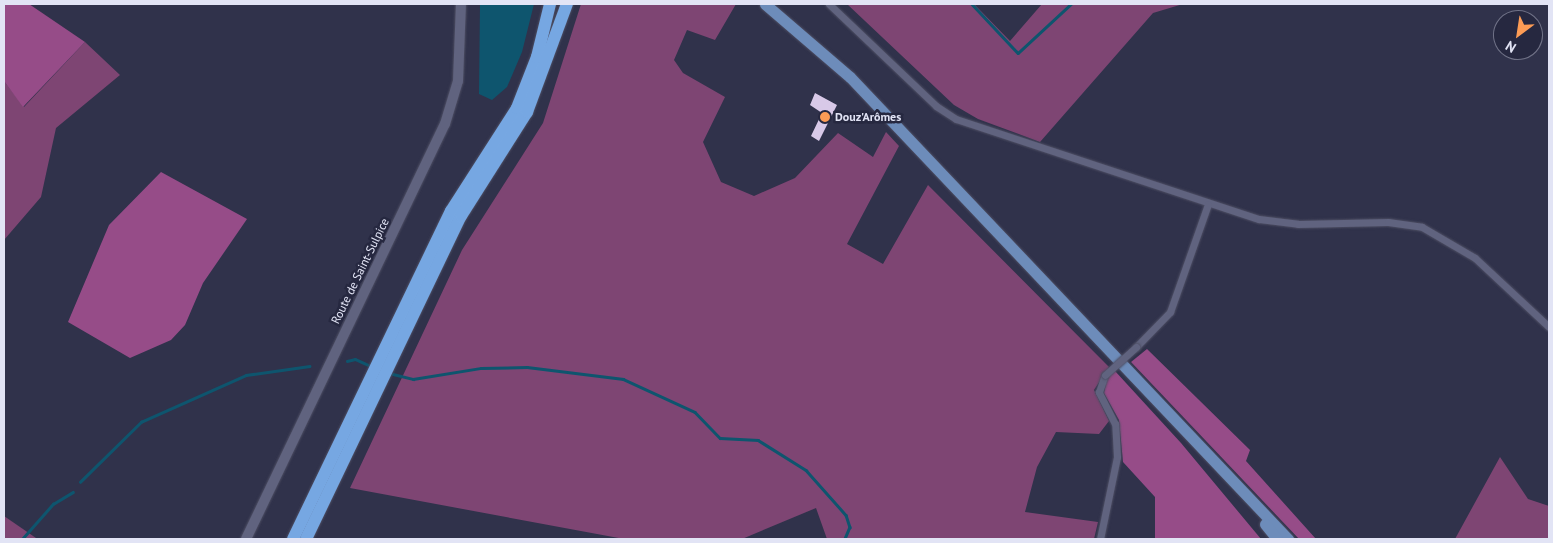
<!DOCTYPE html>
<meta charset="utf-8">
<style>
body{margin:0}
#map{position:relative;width:1553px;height:543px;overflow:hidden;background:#30324b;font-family:"PT Sans",sans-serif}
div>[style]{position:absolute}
.green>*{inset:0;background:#7e4573}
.forest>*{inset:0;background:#964c88}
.water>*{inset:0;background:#0e556e}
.stream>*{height:2.5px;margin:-1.25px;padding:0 1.25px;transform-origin:1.25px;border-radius:1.25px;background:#0e556e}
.building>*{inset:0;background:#d8c9e8}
.roads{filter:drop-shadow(0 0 1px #4d4e63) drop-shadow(0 0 1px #4d4e63)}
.street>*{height:7px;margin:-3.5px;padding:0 3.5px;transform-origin:3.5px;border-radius:3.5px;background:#60637f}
.secondary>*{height:10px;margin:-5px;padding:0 5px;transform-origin:5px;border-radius:5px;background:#60637f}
.primary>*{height:11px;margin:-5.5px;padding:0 5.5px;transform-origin:5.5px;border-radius:5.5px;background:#6d8cba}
.highway>*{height:12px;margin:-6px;padding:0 6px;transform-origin:6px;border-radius:6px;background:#76a7e2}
.bridges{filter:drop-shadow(0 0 1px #4d4e63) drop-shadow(0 0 1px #4d4e63)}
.street-bridge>*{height:7px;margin:-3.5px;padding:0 3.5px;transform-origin:3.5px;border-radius:3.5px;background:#60637f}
.dots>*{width:14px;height:14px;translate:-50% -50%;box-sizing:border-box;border:2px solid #262840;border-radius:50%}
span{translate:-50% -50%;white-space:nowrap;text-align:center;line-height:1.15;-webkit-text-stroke:5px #262840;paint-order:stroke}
.poi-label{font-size:12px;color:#e2e4f5;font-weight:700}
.left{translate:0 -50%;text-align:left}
.street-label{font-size:12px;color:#e2e4f5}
.frame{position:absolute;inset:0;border:5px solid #e2e4f5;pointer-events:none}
.north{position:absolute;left:1493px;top:10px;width:50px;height:50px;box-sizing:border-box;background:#262840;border:1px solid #717388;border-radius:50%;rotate:211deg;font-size:14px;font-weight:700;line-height:20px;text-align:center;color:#e2e4f5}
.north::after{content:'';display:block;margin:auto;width:18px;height:22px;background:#fd9c55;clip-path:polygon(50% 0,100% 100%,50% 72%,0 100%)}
</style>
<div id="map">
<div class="green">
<div style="clip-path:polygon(581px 4px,736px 4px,715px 40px,687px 30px,674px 60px,683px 73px,725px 97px,703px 142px,721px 182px,754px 196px,795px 178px,838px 133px,873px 157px,886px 132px,899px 146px,847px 244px,883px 264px,928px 185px,1109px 367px,1094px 390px,1109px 421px,1099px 434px,1056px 432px,1037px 467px,1025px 512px,1098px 522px,1094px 539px,827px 539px,816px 508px,742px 539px,624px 539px,350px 488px,462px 250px,543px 123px)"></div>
<div style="clip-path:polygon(847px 4px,974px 4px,1010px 41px,1042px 4px,1183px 4px,1153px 13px,1040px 142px,978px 119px,954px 105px)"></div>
<div style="clip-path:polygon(85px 42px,120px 75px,56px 128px,41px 197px,4px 240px,4px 81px,24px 107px)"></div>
<div style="clip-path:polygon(1500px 457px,1528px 499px,1549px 506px,1549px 539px,1455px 539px)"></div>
<div style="clip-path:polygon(4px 516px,36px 538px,4px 539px)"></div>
</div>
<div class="forest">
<div style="clip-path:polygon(4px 4px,29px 4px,85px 42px,23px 107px,4px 81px)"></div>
<div style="clip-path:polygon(161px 172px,247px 219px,203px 283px,185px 325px,171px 340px,130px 358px,68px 322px,109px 225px)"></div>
<div style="clip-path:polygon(1147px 349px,1250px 450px,1246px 461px,1316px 539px,1299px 539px,1131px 362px)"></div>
<div style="clip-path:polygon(1115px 371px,1181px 443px,1261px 539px,1155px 539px,1155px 497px,1123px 462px,1119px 420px,1104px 393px,1107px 378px)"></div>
</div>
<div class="water">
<div style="clip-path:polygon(480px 4px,534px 4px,522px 52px,507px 87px,492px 100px,479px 94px)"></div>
</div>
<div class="stream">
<div style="left:972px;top:4px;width:67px;rotate:46.8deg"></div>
<div style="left:1018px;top:53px;width:72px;rotate:-42.8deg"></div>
<div style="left:347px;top:361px;width:8px;rotate:-14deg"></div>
<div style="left:355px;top:359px;width:20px;rotate:24deg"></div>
<div style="left:389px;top:373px;width:25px;rotate:14deg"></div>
<div style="left:413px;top:379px;width:69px;rotate:-9.2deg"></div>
<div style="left:481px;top:368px;width:46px;rotate:-1.2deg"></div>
<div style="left:527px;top:367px;width:97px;rotate:7.1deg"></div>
<div style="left:623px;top:379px;width:79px;rotate:24.6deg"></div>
<div style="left:695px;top:412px;width:36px;rotate:46deg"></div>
<div style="left:720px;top:438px;width:38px;rotate:3deg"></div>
<div style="left:758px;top:440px;width:57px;rotate:32deg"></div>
<div style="left:806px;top:470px;width:60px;rotate:48.4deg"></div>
<div style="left:846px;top:515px;width:13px;rotate:72deg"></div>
<div style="left:850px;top:527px;width:13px;rotate:113deg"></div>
<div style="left:80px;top:482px;width:86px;rotate:-44.5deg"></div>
<div style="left:141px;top:422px;width:115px;rotate:-24.1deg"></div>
<div style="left:246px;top:375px;width:64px;rotate:-8.1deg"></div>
<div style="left:22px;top:539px;width:47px;rotate:-48.5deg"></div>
<div style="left:53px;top:504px;width:23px;rotate:-31deg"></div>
</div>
<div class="building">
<div style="clip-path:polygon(815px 93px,837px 105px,819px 141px,811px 136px,822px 113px,810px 105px)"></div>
</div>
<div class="roads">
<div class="street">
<div style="left:829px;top:4px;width:148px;rotate:43.6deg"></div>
<div style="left:936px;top:106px;width:24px;rotate:33deg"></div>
<div style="left:956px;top:119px;width:319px;rotate:18.3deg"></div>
<div style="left:1259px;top:219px;width:39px;rotate:7deg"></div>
<div style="left:1298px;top:224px;width:90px;rotate:-1.3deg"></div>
<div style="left:1388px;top:222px;width:34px;rotate:8deg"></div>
<div style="left:1422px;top:227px;width:61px;rotate:30.3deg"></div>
<div style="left:1475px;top:258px;width:101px;rotate:43deg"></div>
<div style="left:1136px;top:347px;width:49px;rotate:-45.8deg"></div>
<div style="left:1170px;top:312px;width:114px;rotate:-70.6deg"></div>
<div style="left:1100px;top:539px;width:84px;rotate:-78.3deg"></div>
<div style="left:1117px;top:457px;width:33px;rotate:-93deg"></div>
<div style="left:1115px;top:424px;width:36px;rotate:-117deg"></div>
<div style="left:1099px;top:392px;width:18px;rotate:-71deg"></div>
</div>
<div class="secondary">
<div style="left:246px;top:539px;width:460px;rotate:-64.4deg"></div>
<div style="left:445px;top:124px;width:45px;rotate:-73.2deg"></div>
<div style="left:458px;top:81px;width:77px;rotate:-87.8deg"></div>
</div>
<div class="primary">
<div style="left:765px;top:4px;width:112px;rotate:40.7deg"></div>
<div style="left:850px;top:77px;width:637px;rotate:46.53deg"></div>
<div style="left:1265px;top:524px;width:19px;rotate:51deg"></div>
</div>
<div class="highway">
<div style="left:293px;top:539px;width:364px;rotate:-64.3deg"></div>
<div style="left:451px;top:211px;width:122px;rotate:-57.3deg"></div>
<div style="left:517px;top:108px;width:55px;rotate:-68.6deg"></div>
<div style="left:537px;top:57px;width:55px;rotate:-76.2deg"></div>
<div style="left:306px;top:539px;width:358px;rotate:-64.4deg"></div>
<div style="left:461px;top:216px;width:123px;rotate:-57.6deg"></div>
<div style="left:527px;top:112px;width:115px;rotate:-69.7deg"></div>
</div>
</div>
<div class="bridges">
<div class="street-bridge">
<div style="left:1105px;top:375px;width:42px;rotate:-42.1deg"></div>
</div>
</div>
<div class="dots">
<div style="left:825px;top:117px;background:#fd9c55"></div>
</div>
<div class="poi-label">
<span class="left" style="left:835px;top:117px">Douz'Arômes</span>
</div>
<div class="street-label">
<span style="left:360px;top:271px;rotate:-64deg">Route de Saint-Sulpice</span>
</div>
<div class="frame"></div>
<div class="north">N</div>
</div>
